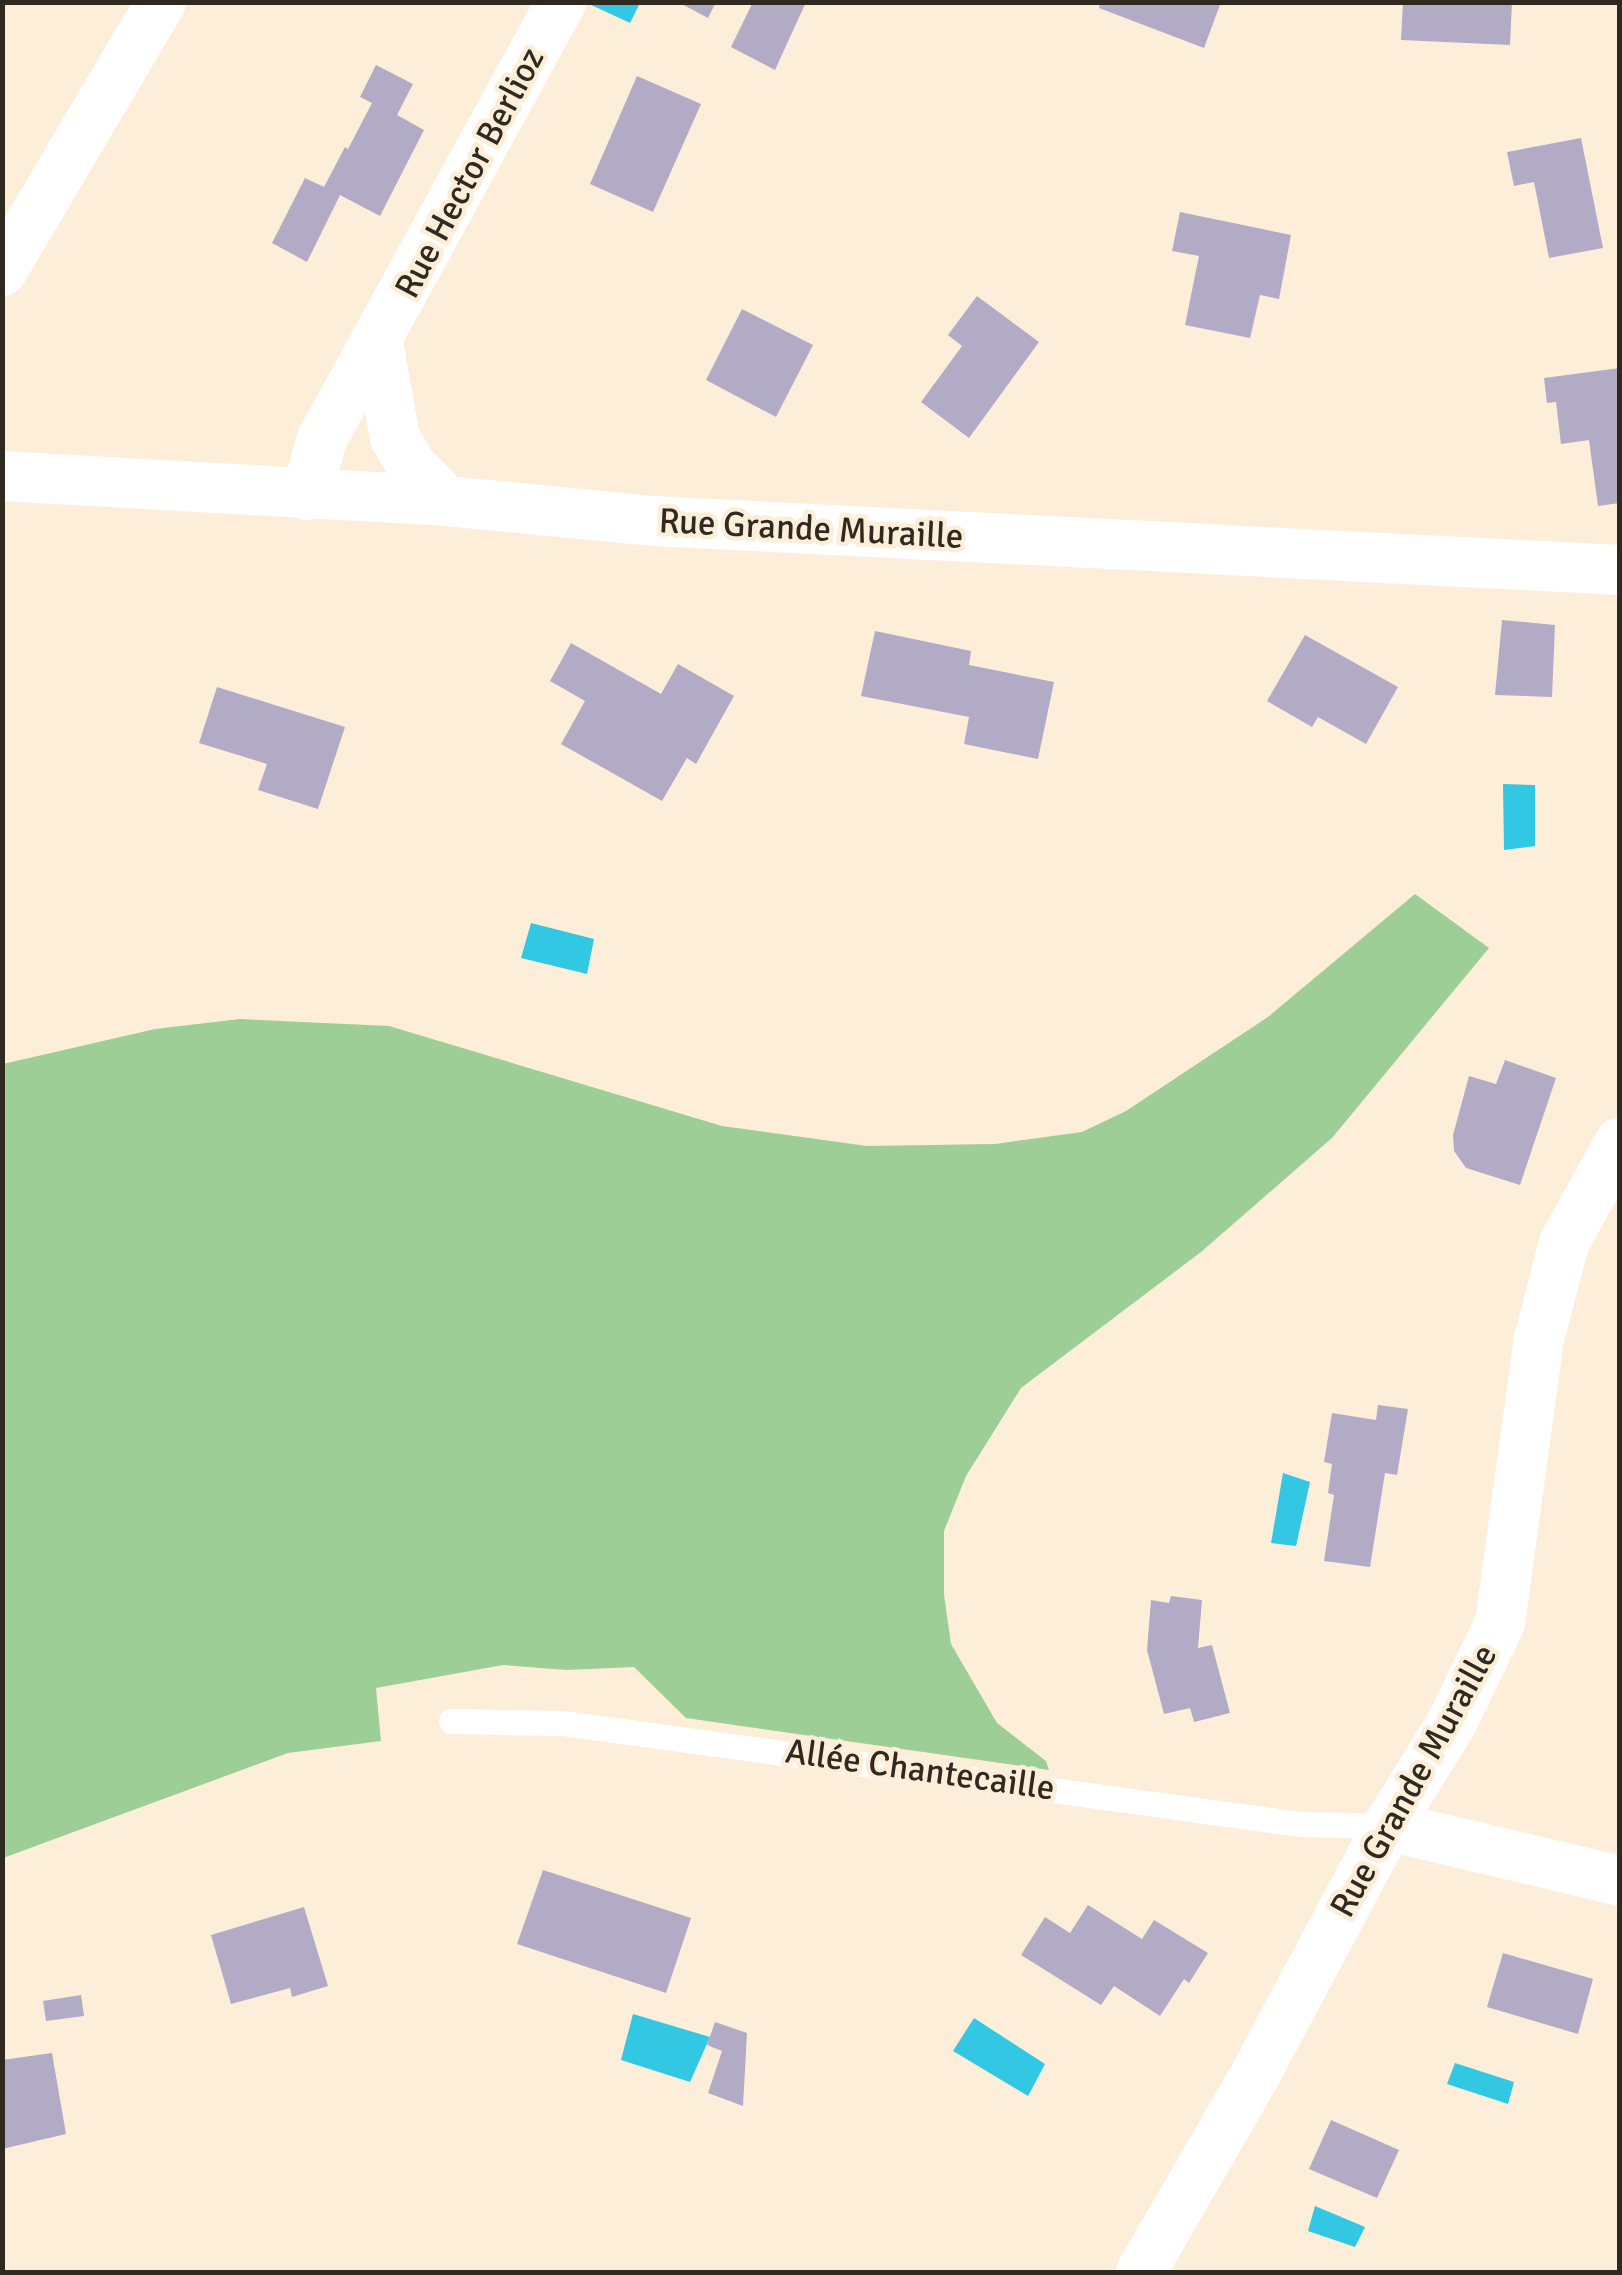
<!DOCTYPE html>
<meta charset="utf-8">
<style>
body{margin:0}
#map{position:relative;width:1622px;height:2275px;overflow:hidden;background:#fdeeda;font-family:Signika,sans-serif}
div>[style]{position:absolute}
.green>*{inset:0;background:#9dce95}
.water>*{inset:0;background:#32c7e3}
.building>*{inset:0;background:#b2abc6}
.lane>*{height:25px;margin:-12.5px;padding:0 12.5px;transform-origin:12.5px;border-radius:12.5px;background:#fff}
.street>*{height:50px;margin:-25px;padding:0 25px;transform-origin:25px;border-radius:25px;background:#fff}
span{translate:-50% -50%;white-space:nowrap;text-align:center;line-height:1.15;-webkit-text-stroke:9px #fdeeda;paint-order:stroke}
.street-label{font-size:35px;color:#30291f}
.frame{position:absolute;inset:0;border:5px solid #30291f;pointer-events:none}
</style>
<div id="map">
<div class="green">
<div style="clip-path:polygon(1415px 894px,1489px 948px,1332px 1138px,1201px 1252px,1021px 1388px,966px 1476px,944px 1531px,944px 1595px,951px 1644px,997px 1723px,1046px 1761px,1049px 1770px,686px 1718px,634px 1667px,567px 1670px,503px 1665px,376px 1688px,381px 1741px,288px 1753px,3px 1858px,3px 1064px,155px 1029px,240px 1019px,389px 1026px,722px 1126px,867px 1146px,995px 1144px,1082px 1132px,1126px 1111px,1268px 1017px)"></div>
</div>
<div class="water">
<div style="clip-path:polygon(587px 3px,587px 2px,640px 3px,630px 23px)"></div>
<div style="clip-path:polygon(1503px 784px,1535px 785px,1535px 846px,1504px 850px)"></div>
<div style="clip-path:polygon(531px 923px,594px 939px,587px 974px,521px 958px)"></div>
<div style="clip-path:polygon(1283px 1473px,1310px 1482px,1296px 1546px,1271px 1543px)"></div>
<div style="clip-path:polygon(633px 2014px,710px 2037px,690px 2082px,621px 2060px)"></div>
<div style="clip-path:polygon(974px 2018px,1045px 2064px,1028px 2096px,953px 2051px)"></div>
<div style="clip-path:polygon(1455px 2063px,1514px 2082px,1508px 2104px,1447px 2084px)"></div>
<div style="clip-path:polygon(1315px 2206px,1365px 2227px,1355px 2247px,1308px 2231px)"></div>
</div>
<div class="building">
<div style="clip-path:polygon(678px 2px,716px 2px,708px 18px)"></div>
<div style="clip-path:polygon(753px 2px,806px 2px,775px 70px,731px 47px)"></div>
<div style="clip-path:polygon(1101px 2px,1221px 2px,1204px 48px,1099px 8px)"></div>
<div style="clip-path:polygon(1403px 2px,1512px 2px,1510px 45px,1401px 40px)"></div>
<div style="clip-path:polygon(376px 65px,413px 84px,397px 115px,424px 130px,380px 216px,340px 195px,307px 262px,272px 243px,305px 178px,324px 187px,345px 147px,348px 149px,372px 103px,360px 97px)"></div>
<div style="clip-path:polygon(637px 76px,701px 104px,653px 212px,590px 184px)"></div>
<div style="clip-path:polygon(1581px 138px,1603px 248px,1549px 258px,1534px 182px,1514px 186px,1507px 152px)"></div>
<div style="clip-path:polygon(1180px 212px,1291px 235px,1279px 299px,1260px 295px,1250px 338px,1185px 325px,1199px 256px,1172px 251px)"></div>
<div style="clip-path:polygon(977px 296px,1039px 342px,969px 438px,921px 402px,962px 346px,948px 335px)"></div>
<div style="clip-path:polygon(742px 309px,813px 345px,776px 417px,706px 380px)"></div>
<div style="clip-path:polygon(1620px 368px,1620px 503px,1598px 506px,1589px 440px,1561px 444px,1556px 402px,1547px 403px,1544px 378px)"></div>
<div style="clip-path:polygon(1502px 620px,1555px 625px,1552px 697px,1495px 695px)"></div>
<div style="clip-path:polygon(875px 631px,971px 651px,969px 665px,1054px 682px,1038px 759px,964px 744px,969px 717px,861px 696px)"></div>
<div style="clip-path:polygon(1305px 635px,1398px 687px,1366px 744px,1318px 717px,1312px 727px,1267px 701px)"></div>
<div style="clip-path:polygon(571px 643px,661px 694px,678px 664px,734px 696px,696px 764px,687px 758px,662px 801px,561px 744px,585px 701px,550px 681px)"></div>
<div style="clip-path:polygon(217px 687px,345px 727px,318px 809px,258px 790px,267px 764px,199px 743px)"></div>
<div style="clip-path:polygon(1505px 1060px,1556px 1078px,1520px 1185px,1466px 1168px,1454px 1151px,1453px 1135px,1469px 1076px,1496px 1084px)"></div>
<div style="clip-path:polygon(1378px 1405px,1408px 1409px,1397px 1475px,1385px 1473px,1370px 1567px,1324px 1561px,1334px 1495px,1328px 1493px,1332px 1464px,1324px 1462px,1332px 1413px,1376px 1420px)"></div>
<div style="clip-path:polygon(1171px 1596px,1202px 1600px,1198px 1648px,1212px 1645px,1230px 1713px,1194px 1722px,1190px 1708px,1164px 1714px,1147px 1650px,1151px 1600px,1169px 1603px)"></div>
<div style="clip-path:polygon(543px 1870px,691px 1918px,666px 1993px,517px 1944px)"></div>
<div style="clip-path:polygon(1088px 1905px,1142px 1939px,1154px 1920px,1208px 1953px,1189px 1983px,1184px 1979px,1160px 2016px,1114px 1986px,1101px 2005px,1021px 1955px,1045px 1917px,1070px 1933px)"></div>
<div style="clip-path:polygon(304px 1907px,328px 1986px,292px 1997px,290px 1988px,231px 2004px,211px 1935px)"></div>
<div style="clip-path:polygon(1503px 1953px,1593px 1979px,1578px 2034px,1487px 2007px)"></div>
<div style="clip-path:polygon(81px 1995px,84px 2016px,46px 2021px,43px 2001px)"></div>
<div style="clip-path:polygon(715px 2022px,747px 2033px,743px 2106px,708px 2093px,722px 2051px,707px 2045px)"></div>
<div style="clip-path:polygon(52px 2053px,66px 2134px,2px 2149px,2px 2060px)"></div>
<div style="clip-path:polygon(1331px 2120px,1399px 2150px,1377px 2198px,1309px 2169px)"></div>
</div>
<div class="lane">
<div style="left:451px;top:1721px;width:112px;rotate:1deg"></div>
<div style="left:563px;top:1723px;width:744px;rotate:7.8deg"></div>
<div style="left:1300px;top:1824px;width:88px;rotate:1.3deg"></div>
</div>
<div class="street">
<div style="left:2px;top:271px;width:312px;rotate:-59.4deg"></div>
<div style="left:378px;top:342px;width:97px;rotate:80deg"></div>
<div style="left:395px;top:438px;width:31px;rotate:59deg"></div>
<div style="left:411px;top:465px;width:50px;rotate:45.8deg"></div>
<div style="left:2px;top:476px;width:445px;rotate:3.2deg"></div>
<div style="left:446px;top:501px;width:209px;rotate:5.5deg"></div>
<div style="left:654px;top:521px;width:967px;rotate:2.9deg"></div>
<div style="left:306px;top:495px;width:58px;rotate:-74.1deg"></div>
<div style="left:322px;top:439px;width:498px;rotate:-61.3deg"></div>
<div style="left:1388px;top:1826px;width:238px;rotate:13.3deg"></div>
<div style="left:1141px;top:2272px;width:228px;rotate:-59.9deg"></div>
<div style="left:1255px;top:2075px;width:282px;rotate:-61.9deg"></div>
<div style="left:1388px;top:1826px;width:120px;rotate:-58.3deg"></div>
<div style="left:1451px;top:1724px;width:112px;rotate:-64.1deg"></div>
<div style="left:1500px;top:1623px;width:287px;rotate:-82.2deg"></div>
<div style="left:1539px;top:1339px;width:99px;rotate:-75.4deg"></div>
<div style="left:1564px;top:1243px;width:115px;rotate:-61deg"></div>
</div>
<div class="street-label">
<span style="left:470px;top:173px;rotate:-62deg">Rue Hector Berlioz</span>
<span style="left:811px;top:529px;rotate:3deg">Rue Grande Muraille</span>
<span style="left:920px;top:1770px;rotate:8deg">Allée Chantecaille</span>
<span style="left:1414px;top:1781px;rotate:-61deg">Rue Grande Muraille</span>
</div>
<div class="frame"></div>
</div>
